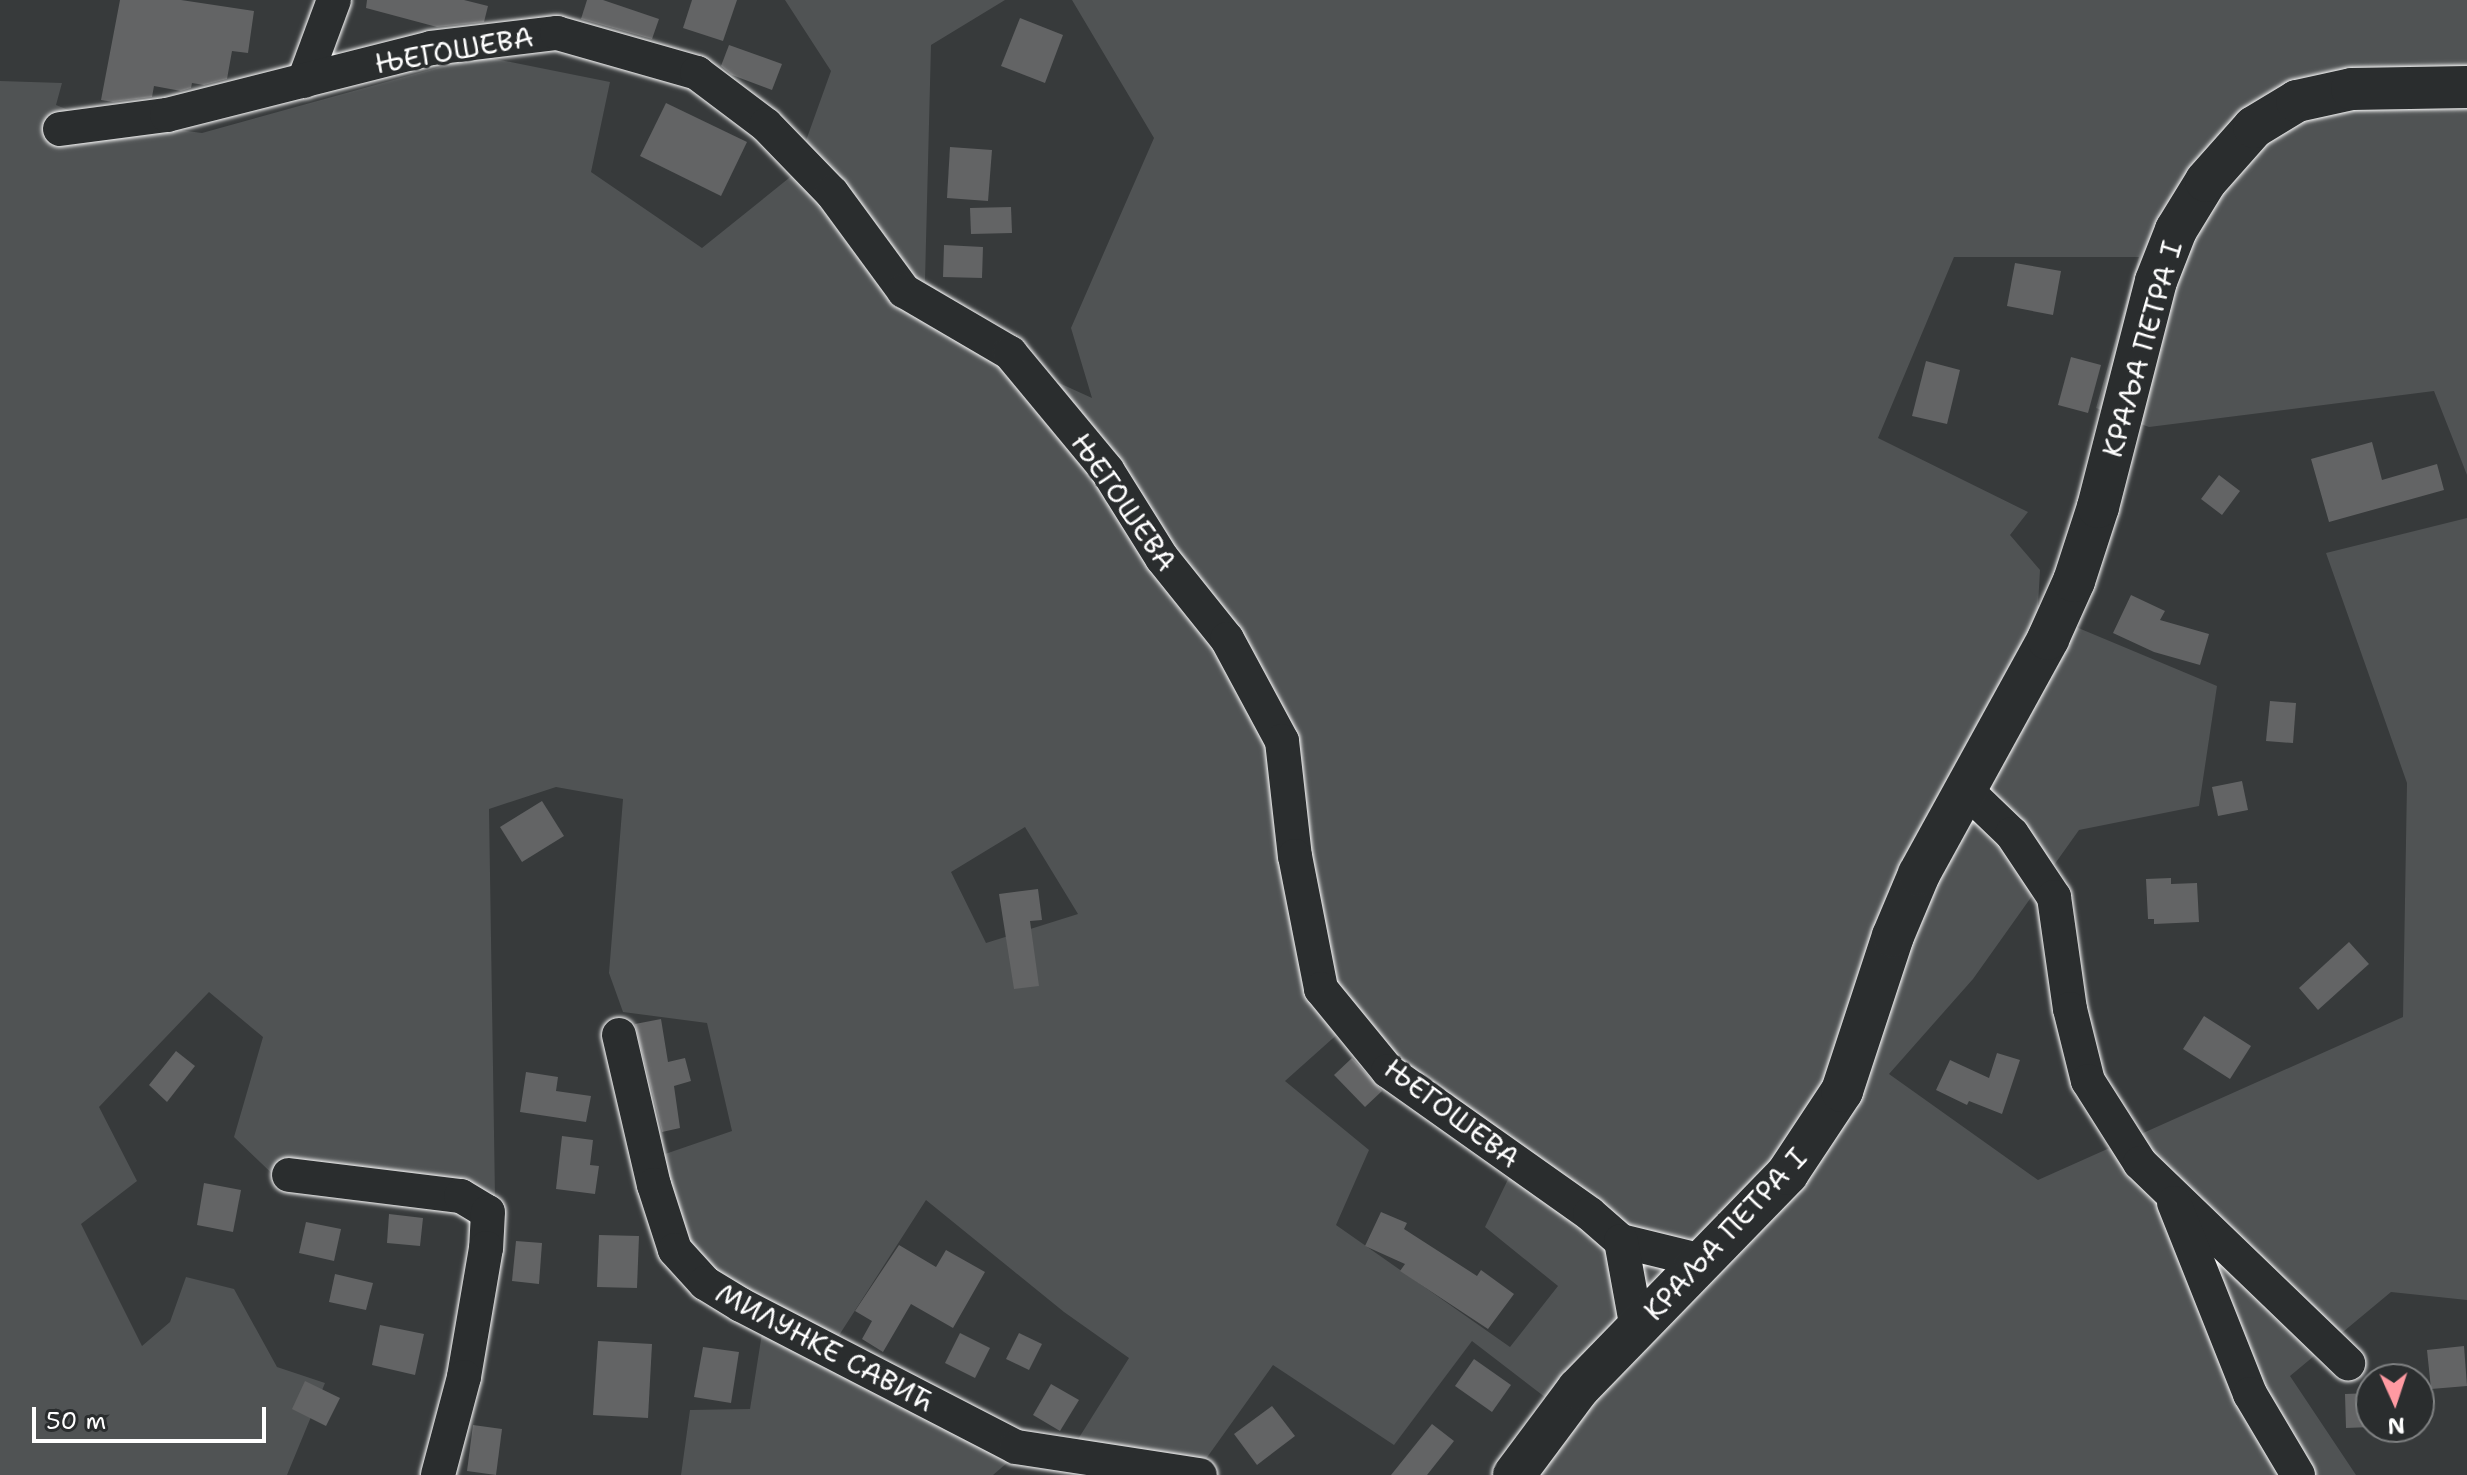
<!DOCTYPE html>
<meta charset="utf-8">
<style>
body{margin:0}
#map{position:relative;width:2467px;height:1475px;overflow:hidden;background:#373a3b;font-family:"Shantell Sans",sans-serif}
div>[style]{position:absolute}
.green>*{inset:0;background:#505354}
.building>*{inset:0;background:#636465}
.roads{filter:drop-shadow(0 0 2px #fff) drop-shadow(0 0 2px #fff)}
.minor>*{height:34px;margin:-17px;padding:0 17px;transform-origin:17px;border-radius:17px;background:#2a2d2e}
.tertiary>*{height:42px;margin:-21px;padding:0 21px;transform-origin:21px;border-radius:21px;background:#2a2d2e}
span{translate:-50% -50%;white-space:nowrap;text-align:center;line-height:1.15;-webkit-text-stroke:7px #2a2d2e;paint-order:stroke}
.street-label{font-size:28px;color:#fff}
.north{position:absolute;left:2355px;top:1363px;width:80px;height:80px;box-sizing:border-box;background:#2a2d2e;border:2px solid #7f8182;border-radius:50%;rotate:177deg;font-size:22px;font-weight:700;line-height:32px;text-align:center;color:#fff}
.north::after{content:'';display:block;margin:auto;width:28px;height:36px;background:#ff9aa2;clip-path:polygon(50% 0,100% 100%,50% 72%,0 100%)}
.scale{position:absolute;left:32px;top:1407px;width:234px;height:36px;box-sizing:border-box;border:4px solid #fff;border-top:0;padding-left:10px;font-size:24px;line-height:28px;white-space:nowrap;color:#fff;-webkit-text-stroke:6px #2a2d2e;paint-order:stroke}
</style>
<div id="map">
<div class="green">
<div style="clip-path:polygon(evenodd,785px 0,1005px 0,931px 45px,925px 281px,1024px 345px,1048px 378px,1092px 398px,1071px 328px,1154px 138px,1072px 0,2467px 0,2467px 475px,2434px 391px,2149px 427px,2096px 408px,2139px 257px,1954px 257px,1878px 438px,2028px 512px,2010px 535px,2040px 570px,2038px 605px,2076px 627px,2217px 686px,2199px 806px,2079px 830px,1973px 979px,1889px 1074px,2038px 1180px,2403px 1017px,2407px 783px,2326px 553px,2467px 518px,2467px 1300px,2391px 1292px,2290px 1376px,2356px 1475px,1529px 1475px,1554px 1404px,1472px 1341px,1394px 1445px,1273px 1365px,1203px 1463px,1075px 1444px,1129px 1358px,1064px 1312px,926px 1200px,836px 1340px,1014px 1457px,993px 1475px,681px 1475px,690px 1410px,750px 1409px,763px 1327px,680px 1272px,639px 1163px,732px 1131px,707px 1023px,623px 1012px,609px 973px,623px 799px,556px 787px,489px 809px,495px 1197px,286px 1187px,234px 1137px,263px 1037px,209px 992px,99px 1107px,137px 1181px,81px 1224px,142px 1346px,170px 1322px,186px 1277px,234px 1289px,277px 1367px,325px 1383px,287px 1475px,0 1475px,0 81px,62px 83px,56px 105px,88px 118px,202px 133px,480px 56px,610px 82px,591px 172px,702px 248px,794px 174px,831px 71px,785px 0,1025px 827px,1078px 914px,986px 943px,951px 872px,1025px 827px,785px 0,1341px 1031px,1511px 1173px,1485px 1227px,1558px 1286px,1510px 1347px,1336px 1225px,1369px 1150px,1285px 1081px,1341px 1031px)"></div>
</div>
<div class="building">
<div style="clip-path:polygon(120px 0,181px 0,254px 11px,248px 53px,232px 51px,227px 79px,204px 85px,192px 83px,191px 88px,181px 91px,154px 86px,152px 97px,113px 102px,101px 100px)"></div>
<div style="clip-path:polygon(367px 0,464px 0,488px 6px,484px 22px,437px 27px,366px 8px)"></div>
<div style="clip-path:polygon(587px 0,603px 0,659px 19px,652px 39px,581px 19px)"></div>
<div style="clip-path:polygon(692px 0,737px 0,723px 41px,683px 28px)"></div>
<div style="clip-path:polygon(1020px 18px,1063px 35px,1045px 83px,1001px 66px)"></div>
<div style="clip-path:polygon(729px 45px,782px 64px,772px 90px,732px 75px,721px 66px)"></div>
<div style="clip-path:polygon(666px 103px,747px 142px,721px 196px,640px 156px)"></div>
<div style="clip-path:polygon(950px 147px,992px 150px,988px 201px,947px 198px)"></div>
<div style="clip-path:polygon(1011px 207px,1012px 233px,971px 234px,970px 208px)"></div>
<div style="clip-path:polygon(944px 245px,983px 247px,982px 278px,943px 277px)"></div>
<div style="clip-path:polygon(2015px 263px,2061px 271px,2053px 315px,2007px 306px)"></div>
<div style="clip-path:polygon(2071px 357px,2101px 365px,2088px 413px,2058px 405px)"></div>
<div style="clip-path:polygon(1926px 361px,1960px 370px,1947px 424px,1912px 416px)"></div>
<div style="clip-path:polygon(2372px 442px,2382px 480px,2437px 464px,2444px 490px,2329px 522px,2311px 459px)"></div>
<div style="clip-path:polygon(2219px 475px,2240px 491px,2222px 515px,2201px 499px)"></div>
<div style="clip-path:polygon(2131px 595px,2165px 611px,2160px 620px,2209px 634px,2200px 665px,2154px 652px,2113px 633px)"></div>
<div style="clip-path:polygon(2270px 701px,2296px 703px,2293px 743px,2266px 741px)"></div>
<div style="clip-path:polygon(2242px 781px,2248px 810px,2218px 816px,2212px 787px)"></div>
<div style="clip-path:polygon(542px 801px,564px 836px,522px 862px,500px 827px)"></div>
<div style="clip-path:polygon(2171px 878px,2171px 884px,2197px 883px,2199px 922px,2154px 924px,2154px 919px,2148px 919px,2146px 879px)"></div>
<div style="clip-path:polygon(1038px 889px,1042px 920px,1030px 921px,1039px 986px,1014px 989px,999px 894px)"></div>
<div style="clip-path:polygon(2349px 942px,2369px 964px,2318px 1010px,2299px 988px)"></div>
<div style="clip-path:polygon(2204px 1016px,2251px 1046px,2230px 1079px,2183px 1049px)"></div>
<div style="clip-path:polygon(661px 1019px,668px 1062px,685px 1058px,691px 1081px,674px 1086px,680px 1128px,662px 1132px,635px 1024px)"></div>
<div style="clip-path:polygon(176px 1051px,195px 1066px,167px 1102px,149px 1085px)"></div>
<div style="clip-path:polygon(1997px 1053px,2020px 1060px,2002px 1114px,1969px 1101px,1967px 1105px,1936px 1090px,1950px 1060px,1989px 1078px)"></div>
<div style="clip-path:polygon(1352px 1058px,1382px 1091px,1365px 1107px,1334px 1075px)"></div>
<div style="clip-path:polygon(526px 1072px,558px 1077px,556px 1091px,591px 1096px,586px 1122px,520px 1112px)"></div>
<div style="clip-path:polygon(562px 1136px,593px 1140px,590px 1165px,599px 1166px,595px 1194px,556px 1189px)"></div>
<div style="clip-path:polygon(204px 1183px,241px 1190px,233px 1232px,197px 1225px)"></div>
<div style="clip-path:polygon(1381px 1212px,1407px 1223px,1404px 1229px,1477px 1276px,1481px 1270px,1514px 1294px,1488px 1329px,1400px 1271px,1405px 1264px,1365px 1246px)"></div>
<div style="clip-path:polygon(389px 1214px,423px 1218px,420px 1246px,387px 1243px)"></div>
<div style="clip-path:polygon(306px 1222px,341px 1229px,334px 1261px,299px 1253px)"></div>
<div style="clip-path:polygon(599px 1235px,639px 1236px,637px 1288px,597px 1287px)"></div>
<div style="clip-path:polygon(516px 1241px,542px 1243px,539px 1284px,512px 1281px)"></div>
<div style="clip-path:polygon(899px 1245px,936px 1267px,946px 1250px,985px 1272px,953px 1328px,911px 1304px,883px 1352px,862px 1339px,872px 1321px,855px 1311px)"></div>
<div style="clip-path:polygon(335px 1274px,373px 1283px,366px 1310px,329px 1302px)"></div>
<div style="clip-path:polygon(380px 1325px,424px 1334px,415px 1375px,372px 1365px)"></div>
<div style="clip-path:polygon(960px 1333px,990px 1348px,975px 1378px,945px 1363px)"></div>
<div style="clip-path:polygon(1019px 1333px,1042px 1344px,1029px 1370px,1006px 1359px)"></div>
<div style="clip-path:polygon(598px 1341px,652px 1344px,648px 1418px,593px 1415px)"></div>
<div style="clip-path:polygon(2464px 1346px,2467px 1386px,2431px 1389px,2427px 1350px)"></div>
<div style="clip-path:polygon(703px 1347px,739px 1352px,731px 1403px,694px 1397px)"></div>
<div style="clip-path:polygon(1474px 1359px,1511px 1385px,1492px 1412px,1455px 1386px)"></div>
<div style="clip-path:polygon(305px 1381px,340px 1398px,326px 1426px,292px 1409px)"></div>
<div style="clip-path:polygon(1051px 1384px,1079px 1400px,1060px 1431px,1033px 1415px)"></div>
<div style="clip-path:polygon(2371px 1393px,2371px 1427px,2346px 1428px,2345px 1394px)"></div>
<div style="clip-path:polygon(1272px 1406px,1295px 1436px,1257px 1465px,1234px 1434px)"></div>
<div style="clip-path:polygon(1432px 1424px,1454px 1441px,1427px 1475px,1391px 1475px)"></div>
<div style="clip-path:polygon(473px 1425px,502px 1429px,496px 1475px,467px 1471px)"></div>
</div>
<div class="roads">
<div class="minor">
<div style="left:304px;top:81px;width:86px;rotate:-69.7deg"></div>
<div style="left:60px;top:129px;width:108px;rotate:-7.5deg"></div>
<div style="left:167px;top:115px;width:272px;rotate:-14.2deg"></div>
<div style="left:431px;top:48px;width:127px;rotate:-6.8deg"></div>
<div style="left:557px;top:33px;width:146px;rotate:15.9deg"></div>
<div style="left:697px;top:73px;width:86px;rotate:37deg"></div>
<div style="left:766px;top:125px;width:95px;rotate:45.9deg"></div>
<div style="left:832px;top:193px;width:122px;rotate:53.7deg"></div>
<div style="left:904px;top:291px;width:123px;rotate:30.3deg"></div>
<div style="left:1010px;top:353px;width:152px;rotate:50.3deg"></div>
<div style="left:1107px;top:470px;width:104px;rotate:58deg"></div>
<div style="left:1162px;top:558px;width:104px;rotate:51.3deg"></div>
<div style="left:1227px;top:639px;width:116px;rotate:61.7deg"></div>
<div style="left:1282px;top:741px;width:116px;rotate:83.6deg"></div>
<div style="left:1295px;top:856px;width:136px;rotate:78.9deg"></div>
<div style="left:1321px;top:989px;width:106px;rotate:50.7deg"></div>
<div style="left:1388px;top:1071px;width:247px;rotate:35.3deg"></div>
<div style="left:1590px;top:1214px;width:41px;rotate:41.1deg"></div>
<div style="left:1621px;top:1241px;width:84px;rotate:13.7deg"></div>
<div style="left:1964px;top:788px;width:66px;rotate:43.8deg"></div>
<div style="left:2012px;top:834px;width:76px;rotate:56.3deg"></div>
<div style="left:2054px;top:897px;width:113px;rotate:81.9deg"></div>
<div style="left:2070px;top:1009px;width:74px;rotate:76deg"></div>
<div style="left:2088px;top:1081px;width:97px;rotate:57.6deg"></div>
<div style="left:2140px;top:1163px;width:289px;rotate:43.9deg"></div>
<div style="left:619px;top:1035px;width:154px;rotate:76.9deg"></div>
<div style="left:654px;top:1185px;width:68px;rotate:72.1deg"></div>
<div style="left:675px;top:1250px;width:45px;rotate:47.7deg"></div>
<div style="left:705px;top:1283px;width:42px;rotate:31.4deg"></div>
<div style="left:741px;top:1305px;width:309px;rotate:27.3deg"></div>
<div style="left:1016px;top:1447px;width:186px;rotate:8.7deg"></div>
<div style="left:289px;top:1175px;width:173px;rotate:7deg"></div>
<div style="left:461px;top:1196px;width:31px;rotate:31deg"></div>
<div style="left:488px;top:1212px;width:36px;rotate:93deg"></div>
<div style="left:486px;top:1248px;width:131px;rotate:99.7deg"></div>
<div style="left:464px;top:1377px;width:101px;rotate:104.9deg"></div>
<div style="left:2174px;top:1203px;width:206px;rotate:68.3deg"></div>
<div style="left:2250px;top:1394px;width:94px;rotate:59.3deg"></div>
<div style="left:1621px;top:1241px;width:89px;rotate:79.7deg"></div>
</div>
<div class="tertiary">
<div style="left:1514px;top:1475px;width:107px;rotate:-53.3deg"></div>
<div style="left:1578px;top:1389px;width:300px;rotate:-45.8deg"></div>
<div style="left:1787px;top:1174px;width:100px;rotate:-56.5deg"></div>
<div style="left:1842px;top:1091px;width:163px;rotate:-71.8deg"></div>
<div style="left:1893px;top:936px;width:67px;rotate:-67.2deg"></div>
<div style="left:1919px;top:874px;width:268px;rotate:-61.2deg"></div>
<div style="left:2048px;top:639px;width:64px;rotate:-65.9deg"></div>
<div style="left:2074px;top:581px;width:78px;rotate:-72deg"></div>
<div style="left:2098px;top:507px;width:233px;rotate:-75.6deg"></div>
<div style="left:2156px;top:281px;width:55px;rotate:-68.6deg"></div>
<div style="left:2176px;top:230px;width:57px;rotate:-58.5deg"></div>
<div style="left:2206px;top:181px;width:72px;rotate:-48.4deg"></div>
<div style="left:2254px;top:127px;width:50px;rotate:-31.2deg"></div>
<div style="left:2297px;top:101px;width:56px;rotate:-12.3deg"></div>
<div style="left:2352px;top:89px;width:115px;rotate:-1deg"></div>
</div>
</div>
<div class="street-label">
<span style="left:454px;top:50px;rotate:-10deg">ЊЕГОШЕВА</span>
<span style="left:2142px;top:349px;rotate:-74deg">КРАЉА ПЕТРА I</span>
<span style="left:1124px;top:502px;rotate:55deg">ЊЕГОШЕВА</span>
<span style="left:1452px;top:1113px;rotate:37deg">ЊЕГОШЕВА</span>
<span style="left:1725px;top:1234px;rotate:-47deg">КРАЉА ПЕТРА I</span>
<span style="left:825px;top:1347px;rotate:28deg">МИЛУНКЕ САВИЋ</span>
</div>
<div class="north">N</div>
<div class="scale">50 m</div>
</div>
